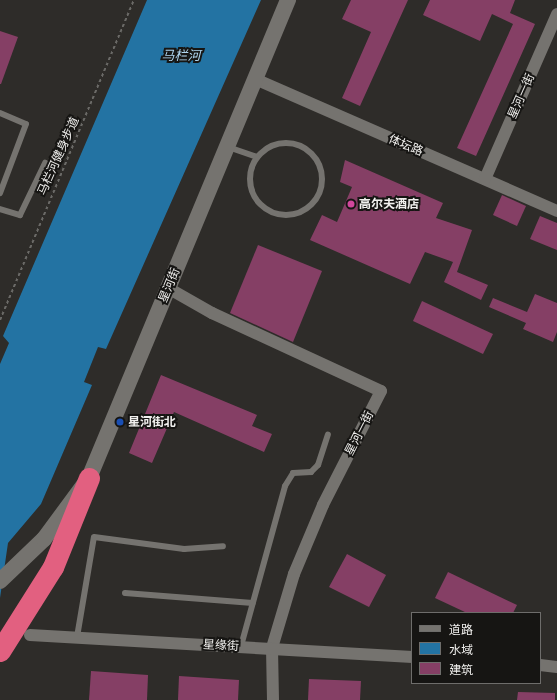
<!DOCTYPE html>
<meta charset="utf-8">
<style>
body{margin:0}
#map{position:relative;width:557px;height:700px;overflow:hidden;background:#2e2c29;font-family:Ubuntu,"Noto Sans SC",sans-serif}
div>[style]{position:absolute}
.water>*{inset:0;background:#2373a3}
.building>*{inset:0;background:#853f65}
.path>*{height:2px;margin-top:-1px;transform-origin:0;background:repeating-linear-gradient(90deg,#6b6a67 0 3px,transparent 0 6px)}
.lane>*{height:6px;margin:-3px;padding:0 3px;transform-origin:3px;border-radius:3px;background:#75736f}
.lane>.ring{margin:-3px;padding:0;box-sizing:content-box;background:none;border:6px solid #75736f;border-radius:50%}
.street>*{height:12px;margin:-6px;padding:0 6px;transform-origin:6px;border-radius:6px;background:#75736f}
.secondary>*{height:16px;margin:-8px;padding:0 8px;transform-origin:8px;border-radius:8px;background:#75736f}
.highway>*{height:21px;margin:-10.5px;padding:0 10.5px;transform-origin:10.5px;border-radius:10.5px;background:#e26080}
.dots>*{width:11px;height:11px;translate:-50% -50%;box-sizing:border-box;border:2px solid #161513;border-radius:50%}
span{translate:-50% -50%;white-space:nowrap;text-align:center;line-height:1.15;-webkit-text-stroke:4px #161513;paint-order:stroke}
.street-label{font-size:12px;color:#f1f0ee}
.poi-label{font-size:12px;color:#f1f0ee;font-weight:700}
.left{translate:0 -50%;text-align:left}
.water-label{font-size:13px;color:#afd5ef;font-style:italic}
.legend{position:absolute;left:411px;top:612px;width:130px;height:72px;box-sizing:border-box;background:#161513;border:1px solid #6e6d6b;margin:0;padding:5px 7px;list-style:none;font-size:12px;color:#f1f0ee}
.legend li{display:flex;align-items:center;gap:8px;height:20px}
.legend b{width:20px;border:1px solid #6e6d6b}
</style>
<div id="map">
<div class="water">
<div style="clip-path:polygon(147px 0,261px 0,106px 349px,98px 347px,84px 382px,92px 385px,41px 504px,8px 543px,0 598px,0 364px,9px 343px,3px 336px)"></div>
</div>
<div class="building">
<div style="clip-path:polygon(351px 0,408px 0,360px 106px,342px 98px,371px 32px,342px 19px)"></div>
<div style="clip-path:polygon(430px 0,515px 0,510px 13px,535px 24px,476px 156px,457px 148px,513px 24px,492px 14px,480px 41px,423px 15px)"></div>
<div style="clip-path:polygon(0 31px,18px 37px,1px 84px,0 84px)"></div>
<div style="clip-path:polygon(345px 160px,443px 203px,436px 218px,472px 230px,457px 272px,488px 285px,481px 300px,444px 282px,453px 262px,425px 252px,410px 284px,310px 240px,322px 215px,337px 222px,352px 187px,340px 182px)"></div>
<div style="clip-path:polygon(502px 195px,526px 206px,517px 226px,493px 215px)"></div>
<div style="clip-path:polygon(540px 216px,557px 223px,557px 250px,530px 239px)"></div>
<div style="clip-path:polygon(258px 245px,322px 271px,293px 342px,230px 313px)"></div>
<div style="clip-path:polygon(535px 294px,557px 303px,557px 332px,553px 342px,523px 329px,526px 323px,489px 307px,493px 298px,527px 312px)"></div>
<div style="clip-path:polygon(422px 301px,493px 334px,483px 354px,413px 321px)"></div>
<div style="clip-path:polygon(161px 375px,257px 415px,252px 426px,272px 434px,264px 452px,174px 412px,152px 463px,129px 453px)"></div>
<div style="clip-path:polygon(347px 554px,386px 575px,369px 607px,329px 587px)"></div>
<div style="clip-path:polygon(448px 572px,517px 605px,513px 613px,467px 613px,435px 598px)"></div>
<div style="clip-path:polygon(91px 671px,148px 675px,147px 700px,89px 700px)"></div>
<div style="clip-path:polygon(179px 676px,239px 680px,238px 700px,178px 700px)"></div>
<div style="clip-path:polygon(309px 679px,361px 681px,360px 700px,308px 700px)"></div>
<div style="clip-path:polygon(518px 692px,555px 693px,555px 700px,517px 700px)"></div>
</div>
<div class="path">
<div style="left:0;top:320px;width:347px;rotate:-67.3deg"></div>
</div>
<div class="lane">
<div style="left:0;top:113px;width:28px;rotate:23deg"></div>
<div style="left:26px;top:124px;width:74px;rotate:110.6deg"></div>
<div class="ring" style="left:250px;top:143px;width:66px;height:66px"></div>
<div style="left:228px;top:147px;width:31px;rotate:19deg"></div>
<div style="left:0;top:209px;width:21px;rotate:17deg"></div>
<div style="left:20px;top:215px;width:58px;rotate:-64.3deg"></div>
<div style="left:125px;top:593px;width:128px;rotate:4.5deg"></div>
<div style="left:77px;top:637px;width:101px;rotate:-80.4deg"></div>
<div style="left:94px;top:537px;width:91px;rotate:7.6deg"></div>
<div style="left:184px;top:549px;width:39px;rotate:-4deg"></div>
<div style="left:241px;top:646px;width:166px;rotate:-74.6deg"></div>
<div style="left:285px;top:486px;width:15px;rotate:-58deg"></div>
<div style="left:293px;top:473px;width:18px;rotate:-3deg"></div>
<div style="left:311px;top:472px;width:10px;rotate:-45deg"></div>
<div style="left:318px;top:465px;width:32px;rotate:-72deg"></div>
</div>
<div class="street">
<div style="left:255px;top:79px;width:330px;rotate:23.6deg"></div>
<div style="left:485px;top:179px;width:180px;rotate:-66.4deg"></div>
<div style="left:168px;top:288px;width:51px;rotate:29.6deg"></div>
<div style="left:212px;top:313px;width:186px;rotate:24.8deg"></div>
<div style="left:381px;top:391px;width:128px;rotate:117deg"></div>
<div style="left:323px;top:505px;width:75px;rotate:112.8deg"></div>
<div style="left:294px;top:574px;width:77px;rotate:106.6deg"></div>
<div style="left:272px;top:648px;width:52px;rotate:88.9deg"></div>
<div style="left:30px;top:635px;width:383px;rotate:3.3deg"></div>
<div style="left:540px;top:665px;width:17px;rotate:7deg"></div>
</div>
<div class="secondary">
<div style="left:0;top:581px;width:61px;rotate:-43.7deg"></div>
<div style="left:44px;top:539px;width:76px;rotate:-53.6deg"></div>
<div style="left:89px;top:478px;width:518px;rotate:-67.4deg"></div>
</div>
<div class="highway">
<div style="left:0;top:651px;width:99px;rotate:-57.8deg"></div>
<div style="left:53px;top:567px;width:96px;rotate:-68deg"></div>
</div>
<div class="dots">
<div style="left:351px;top:204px;background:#d1479c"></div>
<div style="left:120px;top:422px;background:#1a4fb4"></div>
</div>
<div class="street-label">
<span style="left:521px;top:96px;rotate:-66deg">星河一街</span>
<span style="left:406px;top:145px;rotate:23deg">体坛路</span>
<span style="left:58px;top:156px;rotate:-66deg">马栏河健身步道</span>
<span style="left:169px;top:285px;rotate:-67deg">星河街</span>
<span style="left:359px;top:433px;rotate:-63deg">星河一街</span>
<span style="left:221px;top:645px;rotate:3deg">星缘街</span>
</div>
<div class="poi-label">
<span class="left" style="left:359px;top:204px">高尔夫酒店</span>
<span class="left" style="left:128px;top:422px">星河街北</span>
</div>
<div class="water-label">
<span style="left:181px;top:55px">马栏河</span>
</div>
<ul class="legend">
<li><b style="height:5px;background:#75736f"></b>道路</li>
<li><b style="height:11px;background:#2373a3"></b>水域</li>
<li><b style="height:11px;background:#853f65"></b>建筑</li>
</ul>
</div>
